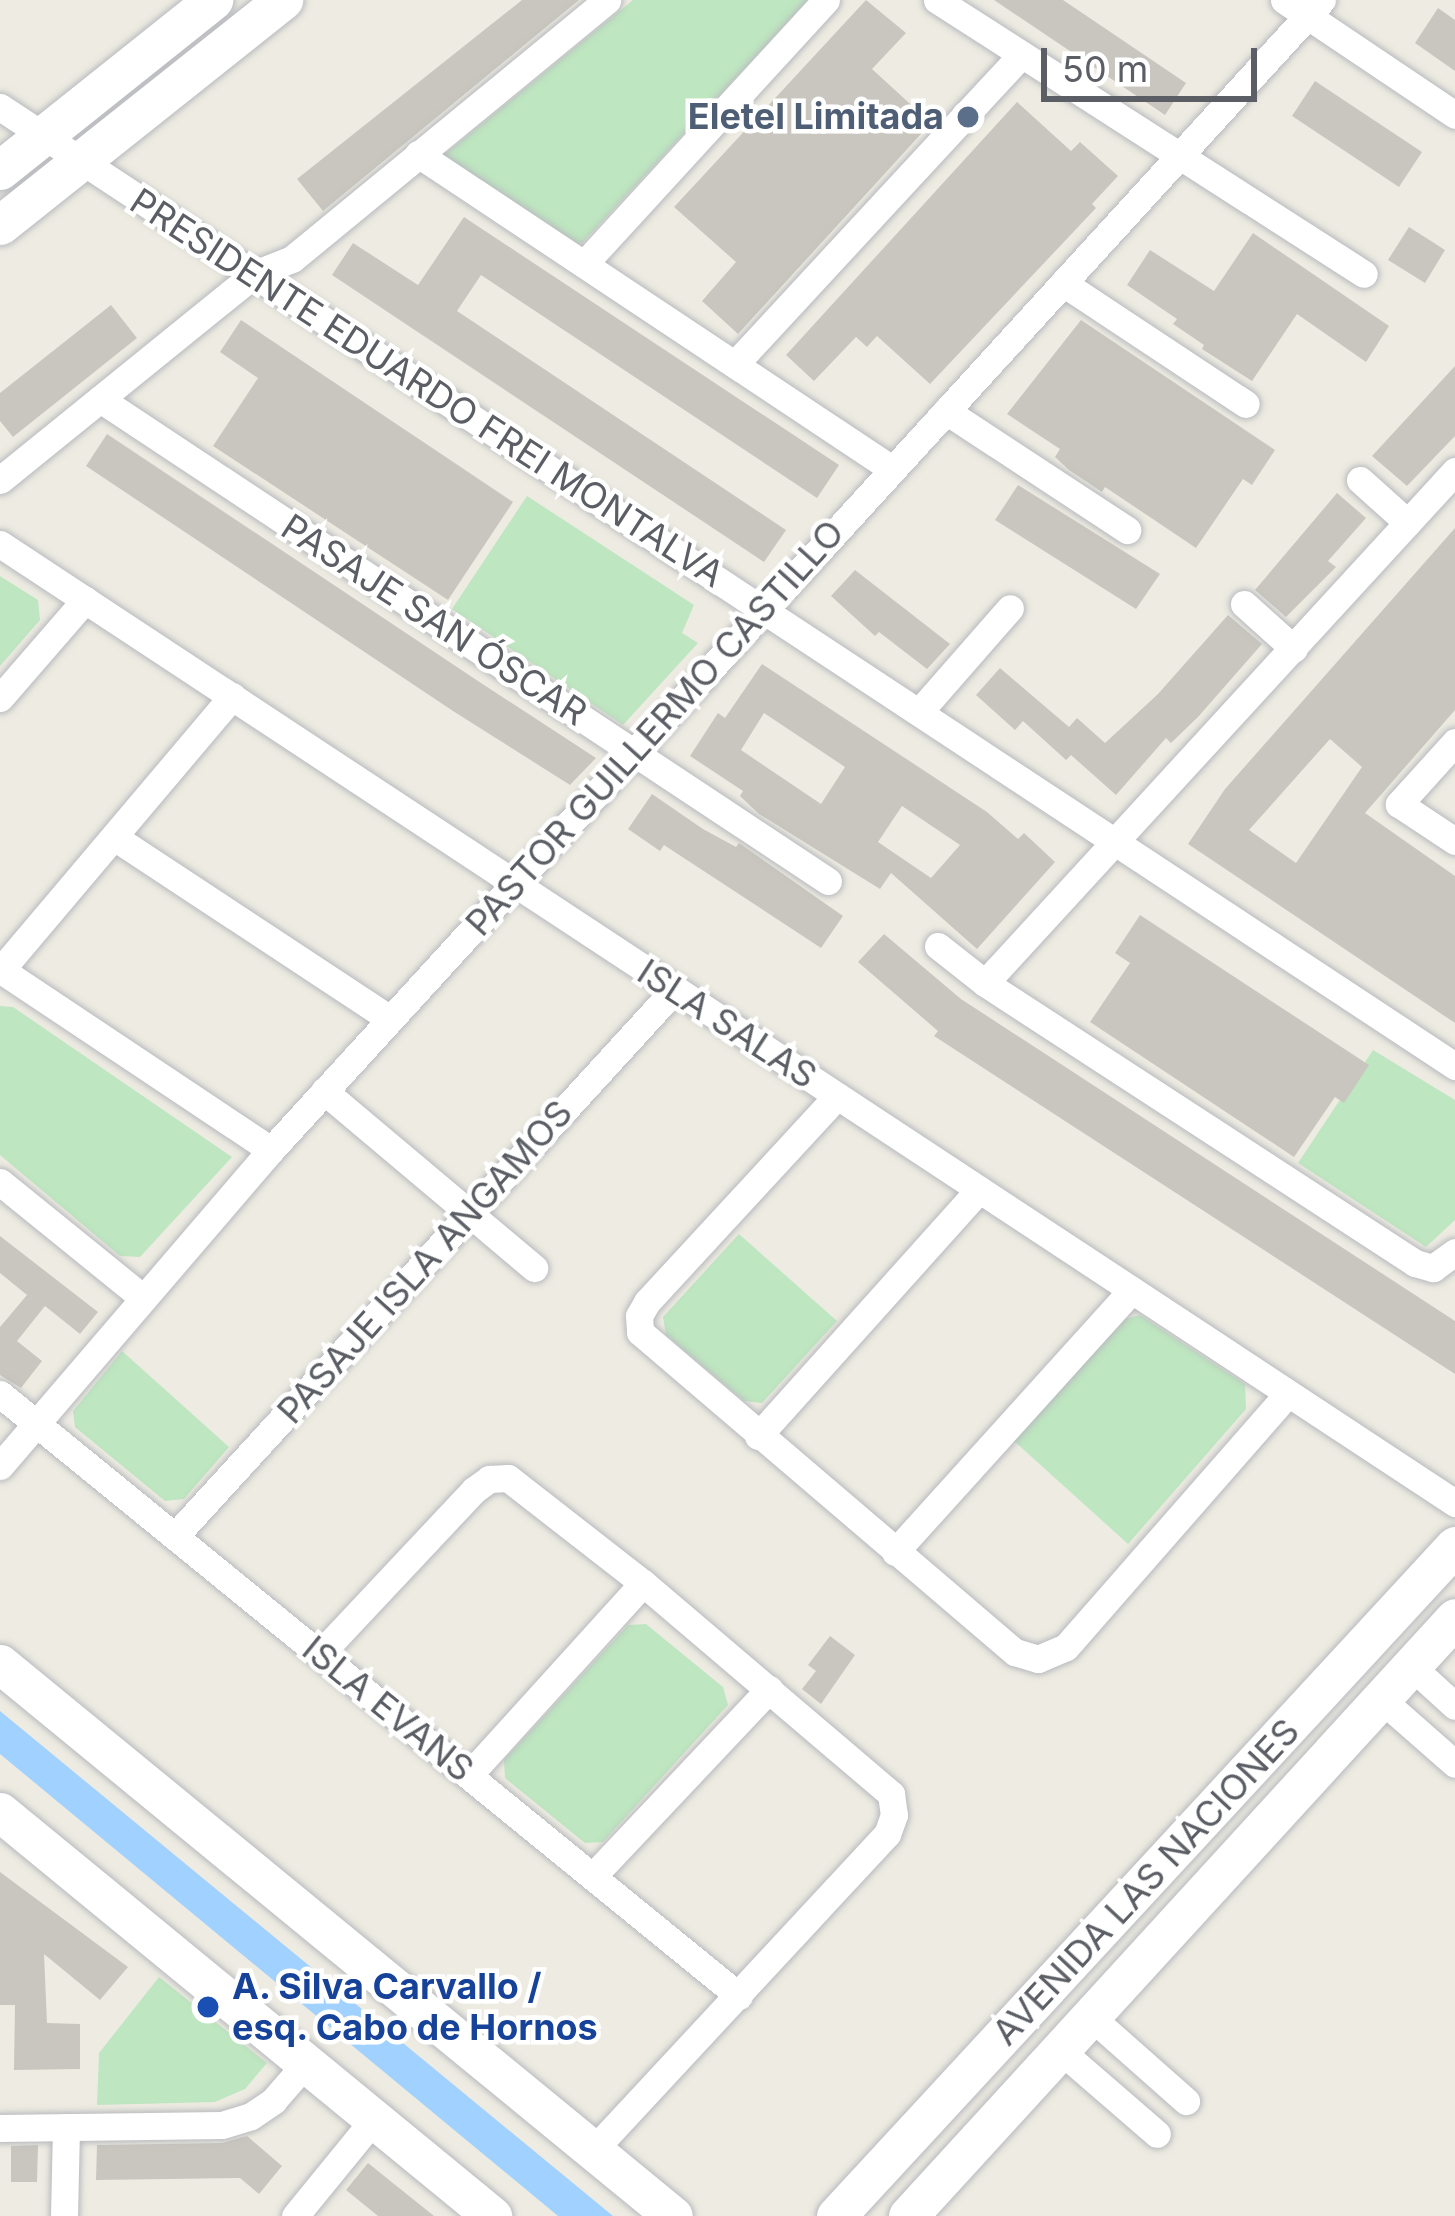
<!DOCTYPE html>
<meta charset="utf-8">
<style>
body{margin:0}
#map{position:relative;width:1455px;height:2216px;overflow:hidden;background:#eeece2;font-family:Inter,sans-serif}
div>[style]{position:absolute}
.green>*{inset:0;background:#bee6c0}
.water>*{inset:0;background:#a1d1ff}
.building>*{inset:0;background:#c9c6bf}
.roads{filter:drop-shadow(0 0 3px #b8babf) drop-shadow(0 0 3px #b8babf)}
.street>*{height:27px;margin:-13.5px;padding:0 13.5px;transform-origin:13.5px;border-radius:13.5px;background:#fff}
.secondary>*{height:39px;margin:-19.5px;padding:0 19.5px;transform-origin:19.5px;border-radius:19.5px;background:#fff}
.dots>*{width:33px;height:33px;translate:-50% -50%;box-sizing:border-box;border:6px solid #fff;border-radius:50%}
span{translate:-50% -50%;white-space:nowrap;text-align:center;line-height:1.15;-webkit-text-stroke:9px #fff;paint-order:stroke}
.service-label{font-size:36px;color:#4e5e75;font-weight:700}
.right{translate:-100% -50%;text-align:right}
.street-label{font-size:36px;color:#5b5e64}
.transit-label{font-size:36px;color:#164399;font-weight:700}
.left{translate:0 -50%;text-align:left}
.scale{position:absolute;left:1041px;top:48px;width:216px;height:54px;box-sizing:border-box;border:6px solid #5b5e64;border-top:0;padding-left:15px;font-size:36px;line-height:42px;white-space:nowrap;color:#5b5e64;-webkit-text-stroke:9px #fff;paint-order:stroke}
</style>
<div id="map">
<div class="green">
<div style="clip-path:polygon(633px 0,808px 0,583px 242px,575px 244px,444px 155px)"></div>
<div style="clip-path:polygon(527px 496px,694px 605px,682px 633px,698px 643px,623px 725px,452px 609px)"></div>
<div style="clip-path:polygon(0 576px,38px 600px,40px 620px,0 666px)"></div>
<div style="clip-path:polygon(0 1006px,13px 1007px,232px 1157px,140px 1257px,120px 1256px,0 1155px)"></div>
<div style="clip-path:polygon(1373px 1050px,1455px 1100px,1455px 1220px,1426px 1247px,1298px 1163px)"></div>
<div style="clip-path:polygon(739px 1234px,837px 1321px,762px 1403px,744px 1401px,666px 1335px,663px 1317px)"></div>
<div style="clip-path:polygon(1140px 1315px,1245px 1384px,1246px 1409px,1128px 1544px,1014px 1441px,1121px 1320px)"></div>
<div style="clip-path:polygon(122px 1351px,229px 1447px,184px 1499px,165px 1501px,75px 1427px,73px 1411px)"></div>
<div style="clip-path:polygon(646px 1624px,723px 1687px,728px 1705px,603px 1842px,585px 1843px,505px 1778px,504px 1760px,628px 1625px)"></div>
<div style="clip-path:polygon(159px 1977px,267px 2063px,245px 2089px,215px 2102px,97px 2105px,99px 2053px)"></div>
</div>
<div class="water">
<div style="clip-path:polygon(0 1711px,613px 2216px,558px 2216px,0 1754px)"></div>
</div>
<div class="building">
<div style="clip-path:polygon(522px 0,579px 0,323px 211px,297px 179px)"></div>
<div style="clip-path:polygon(866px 0,906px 33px,872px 69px,931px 123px,738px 334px,702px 301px,736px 262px,674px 207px)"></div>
<div style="clip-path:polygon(994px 0,1063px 0,1186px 83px,1165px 115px)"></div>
<div style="clip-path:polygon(1438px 8px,1455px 20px,1455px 71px,1415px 43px)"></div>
<div style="clip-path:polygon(1315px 81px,1422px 152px,1399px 187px,1292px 116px)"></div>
<div style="clip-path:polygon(1017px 102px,1071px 151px,1080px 142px,1118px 176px,1092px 204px,1096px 208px,930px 384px,877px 336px,867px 347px,856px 337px,814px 381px,786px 355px)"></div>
<div style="clip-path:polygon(464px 217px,839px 465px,817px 498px,481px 275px,457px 311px,786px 530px,764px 562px,332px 275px,353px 243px,418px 285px)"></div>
<div style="clip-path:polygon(1409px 227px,1445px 250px,1425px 283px,1388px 260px)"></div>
<div style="clip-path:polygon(1253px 233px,1389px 326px,1366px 362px,1297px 314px,1252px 381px,1202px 349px,1204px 345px,1173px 324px,1177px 319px,1127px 285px,1150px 250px,1214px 291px)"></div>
<div style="clip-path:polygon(111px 305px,137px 338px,13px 437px,0 421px,0 393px)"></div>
<div style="clip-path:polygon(241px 320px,513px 502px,448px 600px,213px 446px,258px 378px,220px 352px)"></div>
<div style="clip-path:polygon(1081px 320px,1275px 450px,1252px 485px,1243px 479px,1196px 548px,1105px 487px,1102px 492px,1069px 470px,1055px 457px,1060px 449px,1007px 414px)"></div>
<div style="clip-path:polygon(1455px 366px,1455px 436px,1407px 486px,1372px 456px)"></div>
<div style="clip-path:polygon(107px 434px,481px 683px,596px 758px,570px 785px,453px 711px,86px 466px)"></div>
<div style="clip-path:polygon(1018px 485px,1160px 574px,1136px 609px,995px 520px)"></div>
<div style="clip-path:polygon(1337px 493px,1366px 518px,1328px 561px,1336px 567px,1286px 617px,1255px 590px)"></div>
<div style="clip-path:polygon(evenodd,1455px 528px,1455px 710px,1365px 813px,1455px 876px,1455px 1023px,1188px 844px,1225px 789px,1455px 528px,1330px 739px,1362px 767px,1296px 863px,1249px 830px,1330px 739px)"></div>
<div style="clip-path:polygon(855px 570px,950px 644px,927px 669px,879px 632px,875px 636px,831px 596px)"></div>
<div style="clip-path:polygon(1228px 615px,1262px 644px,1198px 717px,1171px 743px,1166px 738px,1116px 795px,1071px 755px,1066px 760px,1023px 721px,1015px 730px,976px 695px,1000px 668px,1069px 727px,1077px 718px,1105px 743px,1158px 694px)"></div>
<div style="clip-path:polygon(evenodd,762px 664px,987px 812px,1018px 839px,1024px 833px,1055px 862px,977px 949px,891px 873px,880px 889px,759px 814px,740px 796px,743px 791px,690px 756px,718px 713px,725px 718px,762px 664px,764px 713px,845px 767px,821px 804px,741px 750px,764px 713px,762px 664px,902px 806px,960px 845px,931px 878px,878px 842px,902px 806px)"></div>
<div style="clip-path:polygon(652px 794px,703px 829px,736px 847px,739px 843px,843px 916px,821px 948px,664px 845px,660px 851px,628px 829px)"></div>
<div style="clip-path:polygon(1140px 915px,1369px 1065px,1344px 1103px,1335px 1097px,1294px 1157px,1090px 1022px,1130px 963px,1115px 953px)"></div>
<div style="clip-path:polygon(884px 934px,961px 999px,1455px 1321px,1455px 1374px,934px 1036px,938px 1031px,858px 962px)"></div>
<div style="clip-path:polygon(0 1236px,98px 1312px,80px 1334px,45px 1306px,17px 1341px,42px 1361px,21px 1388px,0 1375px,0 1327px,27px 1295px,0 1273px)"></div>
<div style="clip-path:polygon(830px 1636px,855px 1655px,821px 1704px,802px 1689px,816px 1671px,808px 1665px)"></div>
<div style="clip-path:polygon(0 1872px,128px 1967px,100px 2000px,44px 1954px,47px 2023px,80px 2024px,80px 2069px,14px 2070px,15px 2005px,0 2005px)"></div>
<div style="clip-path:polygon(247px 2136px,282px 2166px,259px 2194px,240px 2178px,96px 2180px,97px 2145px,222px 2143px)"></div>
<div style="clip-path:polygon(38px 2145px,37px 2182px,11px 2182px,11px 2146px)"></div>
<div style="clip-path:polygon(368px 2163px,434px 2216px,378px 2216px,346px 2190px)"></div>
</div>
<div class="roads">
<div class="street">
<div style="left:937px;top:0;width:507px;rotate:32.69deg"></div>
<div style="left:1284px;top:0;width:206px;rotate:33.9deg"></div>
<div style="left:0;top:107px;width:1743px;rotate:33.39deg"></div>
<div style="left:418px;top:154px;width:569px;rotate:33.61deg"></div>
<div style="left:584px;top:264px;width:358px;rotate:-47.5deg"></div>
<div style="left:1063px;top:283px;width:219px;rotate:33.5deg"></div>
<div style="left:735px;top:364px;width:421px;rotate:-47.2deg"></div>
<div style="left:100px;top:399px;width:873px;rotate:33.51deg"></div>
<div style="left:946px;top:411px;width:217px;rotate:33.3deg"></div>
<div style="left:0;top:480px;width:327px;rotate:-39deg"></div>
<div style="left:254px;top:274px;width:41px;rotate:-21.5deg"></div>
<div style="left:292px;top:259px;width:408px;rotate:-39.4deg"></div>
<div style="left:1360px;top:480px;width:64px;rotate:41.9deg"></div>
<div style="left:0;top:544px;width:1743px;rotate:33.39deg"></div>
<div style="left:1244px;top:604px;width:67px;rotate:42deg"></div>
<div style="left:0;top:698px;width:130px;rotate:-49.1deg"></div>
<div style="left:919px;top:712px;width:138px;rotate:-48.8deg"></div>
<div style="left:1455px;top:742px;width:84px;rotate:132.1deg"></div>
<div style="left:1399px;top:804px;width:67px;rotate:33.5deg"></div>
<div style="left:114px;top:837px;width:331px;rotate:33.4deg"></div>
<div style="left:938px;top:946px;width:60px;rotate:38.2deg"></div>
<div style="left:985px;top:983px;width:513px;rotate:33.07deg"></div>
<div style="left:1415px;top:1263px;width:19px;rotate:16deg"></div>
<div style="left:1433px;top:1268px;width:27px;rotate:-36deg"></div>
<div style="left:1px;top:970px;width:324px;rotate:33.7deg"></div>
<div style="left:0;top:971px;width:360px;rotate:-49.8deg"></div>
<div style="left:985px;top:983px;width:695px;rotate:-47.45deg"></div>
<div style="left:324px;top:1091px;width:275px;rotate:40.1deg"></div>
<div style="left:837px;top:1096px;width:280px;rotate:132.7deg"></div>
<div style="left:647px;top:1302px;width:16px;rotate:120deg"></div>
<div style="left:639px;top:1316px;width:16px;rotate:86deg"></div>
<div style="left:640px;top:1332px;width:493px;rotate:40.5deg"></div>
<div style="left:1015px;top:1652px;width:24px;rotate:17deg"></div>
<div style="left:1038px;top:1659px;width:30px;rotate:-23deg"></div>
<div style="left:1066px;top:1647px;width:337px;rotate:-48.8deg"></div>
<div style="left:0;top:1182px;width:181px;rotate:39deg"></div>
<div style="left:0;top:1394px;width:953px;rotate:39.17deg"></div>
<div style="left:758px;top:1436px;width:331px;rotate:-48.1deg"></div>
<div style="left:0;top:1466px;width:416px;rotate:-49.4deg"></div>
<div style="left:271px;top:1150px;width:1558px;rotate:-47.58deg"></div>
<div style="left:175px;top:1536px;width:741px;rotate:-47.57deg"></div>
<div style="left:895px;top:1552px;width:353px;rotate:-47.9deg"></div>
<div style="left:320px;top:1654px;width:225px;rotate:-46.8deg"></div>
<div style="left:474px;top:1490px;width:19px;rotate:-36deg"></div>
<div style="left:489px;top:1479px;width:19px;rotate:-3deg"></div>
<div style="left:508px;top:1478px;width:171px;rotate:37.9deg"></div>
<div style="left:643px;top:1583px;width:326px;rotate:40.4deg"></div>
<div style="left:891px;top:1794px;width:21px;rotate:82deg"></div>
<div style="left:894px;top:1815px;width:20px;rotate:110deg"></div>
<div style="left:887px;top:1834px;width:432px;rotate:132.9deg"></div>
<div style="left:1411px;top:1666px;width:59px;rotate:42.3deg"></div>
<div style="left:1381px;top:1699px;width:98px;rotate:41.3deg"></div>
<div style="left:469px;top:1775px;width:259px;rotate:-47.8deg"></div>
<div style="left:593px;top:1876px;width:257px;rotate:-46.7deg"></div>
<div style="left:1091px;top:2017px;width:127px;rotate:41.5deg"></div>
<div style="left:1060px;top:2050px;width:128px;rotate:40.9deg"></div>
<div style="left:0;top:2128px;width:222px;rotate:-0.8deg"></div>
<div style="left:222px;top:2125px;width:30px;rotate:-17deg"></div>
<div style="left:251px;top:2116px;width:27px;rotate:-34deg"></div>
<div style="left:273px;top:2101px;width:50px;rotate:-49deg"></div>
<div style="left:64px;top:2216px;width:89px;rotate:-88.7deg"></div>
<div style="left:295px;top:2216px;width:125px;rotate:-50.8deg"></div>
</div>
<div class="secondary">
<div style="left:0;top:170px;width:273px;rotate:-38.6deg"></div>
<div style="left:0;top:225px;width:362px;rotate:-38.5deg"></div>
<div style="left:0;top:1664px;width:870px;rotate:39.36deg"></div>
<div style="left:0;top:1812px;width:637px;rotate:39.39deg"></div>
<div style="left:836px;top:2216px;width:912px;rotate:-47.27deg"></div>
<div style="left:908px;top:2216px;width:810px;rotate:-47.55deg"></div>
</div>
</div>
<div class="dots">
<div style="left:968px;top:117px;background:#5c6f8a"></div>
<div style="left:208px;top:2007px;background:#1a4fb4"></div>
</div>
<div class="service-label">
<span class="right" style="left:944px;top:117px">Eletel Limitada</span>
</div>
<div class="street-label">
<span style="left:427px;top:388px;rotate:33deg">PRESIDENTE EDUARDO FREI MONTALVA</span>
<span style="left:434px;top:620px;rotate:33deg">PASAJE SAN ÓSCAR</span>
<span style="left:655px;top:728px;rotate:-48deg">PASTOR GUILLERMO CASTILLO</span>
<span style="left:727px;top:1024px;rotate:33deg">ISLA SALAS</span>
<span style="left:425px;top:1262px;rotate:-48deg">PASAJE ISLA ANGAMOS</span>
<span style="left:388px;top:1709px;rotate:39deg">ISLA EVANS</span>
<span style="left:1146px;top:1882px;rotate:-47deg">AVENIDA LAS NACIONES</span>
</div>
<div class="transit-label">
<span class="left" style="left:232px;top:2007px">A. Silva Carvallo /<br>esq. Cabo de Hornos</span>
</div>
<div class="scale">50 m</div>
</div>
